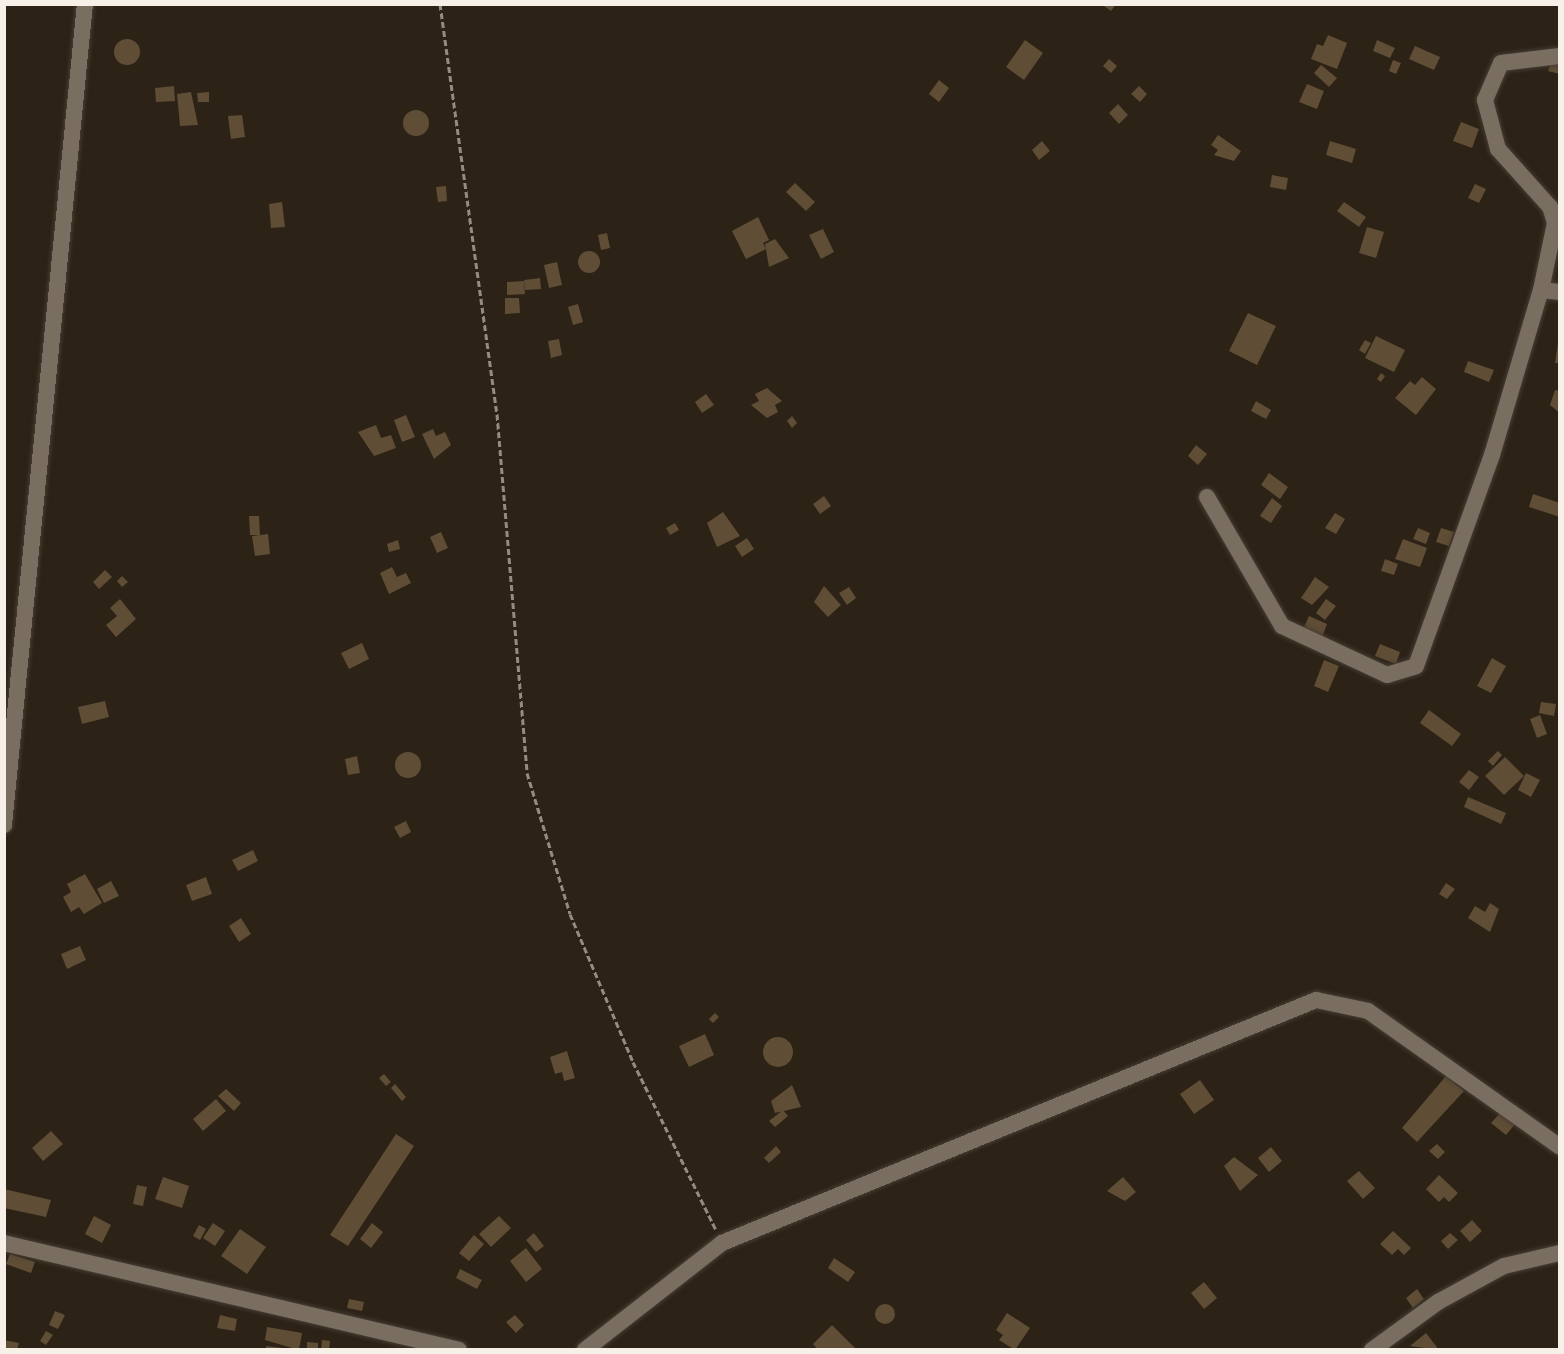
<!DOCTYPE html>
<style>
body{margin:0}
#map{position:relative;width:1564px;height:1354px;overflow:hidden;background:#2c2216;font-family:Overpass,sans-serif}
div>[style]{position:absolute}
.building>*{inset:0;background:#604d35}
.round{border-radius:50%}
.path>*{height:3px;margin-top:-1.5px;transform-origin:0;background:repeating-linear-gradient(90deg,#948b81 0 6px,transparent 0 9px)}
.roads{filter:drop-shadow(0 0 2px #463d35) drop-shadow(0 0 2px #463d35)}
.minor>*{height:16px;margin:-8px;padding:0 8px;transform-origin:8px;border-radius:8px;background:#7a6e60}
span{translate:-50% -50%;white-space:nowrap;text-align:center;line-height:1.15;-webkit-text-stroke:5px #2c2216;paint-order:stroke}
.frame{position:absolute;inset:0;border:6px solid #f7f0e8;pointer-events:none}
</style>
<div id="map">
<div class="building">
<div style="clip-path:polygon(1101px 4px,1116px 4px,1111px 11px)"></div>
<div style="clip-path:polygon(1328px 35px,1347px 43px,1337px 69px,1311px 59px,1317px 44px,1323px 46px)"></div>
<div class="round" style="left:114px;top:39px;width:26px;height:26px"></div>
<div style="clip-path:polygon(1025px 40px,1043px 53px,1024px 80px,1006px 67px)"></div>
<div style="clip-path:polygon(1377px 40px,1395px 48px,1390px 58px,1373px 51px)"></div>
<div style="clip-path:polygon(1415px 46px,1440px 57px,1434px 70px,1409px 59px)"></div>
<div style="clip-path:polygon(1553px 57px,1560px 59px,1560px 74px,1548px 71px)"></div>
<div style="clip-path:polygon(1109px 59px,1117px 66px,1111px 73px,1103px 66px)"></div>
<div style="clip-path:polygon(1393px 60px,1401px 63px,1396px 74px,1389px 71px)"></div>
<div style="clip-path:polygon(1321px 65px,1337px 78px,1329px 87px,1314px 73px)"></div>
<div style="clip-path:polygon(939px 80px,949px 88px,939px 102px,929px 94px)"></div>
<div style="clip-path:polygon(1307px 84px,1324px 91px,1317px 109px,1299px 102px)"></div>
<div style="clip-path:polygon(174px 86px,175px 101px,156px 102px,155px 88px)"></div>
<div style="clip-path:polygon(1139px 86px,1147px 94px,1140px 102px,1131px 94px)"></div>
<div style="clip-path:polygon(191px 92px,198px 125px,180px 126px,177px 94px)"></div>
<div style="clip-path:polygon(209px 92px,209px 102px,198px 102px,197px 93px)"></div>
<div style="clip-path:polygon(1118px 104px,1128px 115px,1119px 124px,1109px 113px)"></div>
<div class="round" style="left:403px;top:110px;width:26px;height:26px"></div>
<div style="clip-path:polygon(242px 115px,245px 137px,231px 139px,228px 116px)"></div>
<div style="clip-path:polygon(1461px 122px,1479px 129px,1472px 148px,1453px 141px)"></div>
<div style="clip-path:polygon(1218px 135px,1241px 151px,1234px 161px,1214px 155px,1218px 150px,1211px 145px)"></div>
<div style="clip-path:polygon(1042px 141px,1050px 151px,1039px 160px,1032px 150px)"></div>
<div style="clip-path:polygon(1330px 141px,1356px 149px,1352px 163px,1326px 155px)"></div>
<div style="clip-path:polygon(1272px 175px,1288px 178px,1286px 190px,1270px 187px)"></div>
<div style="clip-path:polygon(795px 183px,815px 202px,806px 211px,786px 192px)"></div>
<div style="clip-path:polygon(1475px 184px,1486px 189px,1479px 203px,1468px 198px)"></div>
<div style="clip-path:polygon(446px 186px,447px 201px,438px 202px,436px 187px)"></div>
<div style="clip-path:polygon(282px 202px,285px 227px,271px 228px,269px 204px)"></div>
<div style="clip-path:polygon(1344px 202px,1366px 217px,1359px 227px,1337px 211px)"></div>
<div style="clip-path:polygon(758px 217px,769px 240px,763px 243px,766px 249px,746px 259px,732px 231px)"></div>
<div style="clip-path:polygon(1367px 227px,1384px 232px,1376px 258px,1359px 253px)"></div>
<div style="clip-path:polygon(823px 229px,834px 252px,821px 259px,809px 235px)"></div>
<div style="clip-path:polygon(607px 233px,610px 248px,601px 250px,598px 235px)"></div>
<div style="clip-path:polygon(775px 239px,789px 258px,769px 267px,765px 244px)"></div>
<div class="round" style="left:578px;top:251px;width:22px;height:22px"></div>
<div style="clip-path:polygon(557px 262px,562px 285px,549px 288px,544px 265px)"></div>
<div style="clip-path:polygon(540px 278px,541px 289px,525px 290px,524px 280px)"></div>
<div style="clip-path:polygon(524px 281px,525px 294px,507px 295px,507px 282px)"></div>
<div style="clip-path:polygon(505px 298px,519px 298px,520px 313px,505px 314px)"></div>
<div style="clip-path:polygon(578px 304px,583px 322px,573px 325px,568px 307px)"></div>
<div style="clip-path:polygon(1248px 313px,1276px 326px,1257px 365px,1229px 351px)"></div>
<div style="clip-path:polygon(1376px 336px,1405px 350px,1394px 372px,1365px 358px)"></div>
<div style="clip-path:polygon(559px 339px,562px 355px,551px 358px,548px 341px)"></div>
<div style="clip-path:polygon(1365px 340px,1371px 343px,1365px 354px,1359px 350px)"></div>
<div style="clip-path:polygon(1558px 343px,1560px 343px,1560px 363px,1555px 363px)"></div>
<div style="clip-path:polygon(1468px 361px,1494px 370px,1489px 382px,1464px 372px)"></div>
<div style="clip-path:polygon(1381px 373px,1385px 376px,1381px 382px,1377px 379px)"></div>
<div style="clip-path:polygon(1422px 377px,1436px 389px,1416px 415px,1395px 398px,1410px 381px,1415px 385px)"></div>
<div style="clip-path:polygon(767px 388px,782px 401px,775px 405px,778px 412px,767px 418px,751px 405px,759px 401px,755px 394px)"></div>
<div style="clip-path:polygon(1555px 390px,1560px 391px,1560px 413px,1550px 405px)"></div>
<div style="clip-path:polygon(706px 394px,714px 405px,702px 413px,695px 402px)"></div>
<div style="clip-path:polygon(1256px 401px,1271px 410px,1266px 419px,1251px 411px)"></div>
<div style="clip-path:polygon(406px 415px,415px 437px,402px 442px,394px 420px)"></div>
<div style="clip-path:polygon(792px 416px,797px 423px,792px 428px,787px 421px)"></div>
<div style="clip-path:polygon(376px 425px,381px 438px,391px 435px,396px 448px,374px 456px,358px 432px)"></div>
<div style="clip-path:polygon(433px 429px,436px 436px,445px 432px,451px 445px,434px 459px,422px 434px)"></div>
<div style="clip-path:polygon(1196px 445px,1207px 454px,1198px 465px,1188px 456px)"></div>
<div style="clip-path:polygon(1269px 473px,1288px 487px,1280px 499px,1261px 485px)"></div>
<div style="clip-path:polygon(1533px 494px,1560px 503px,1560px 517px,1529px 507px)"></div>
<div style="clip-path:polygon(824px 496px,831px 506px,820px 514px,813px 504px)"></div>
<div style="clip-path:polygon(1272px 498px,1282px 506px,1271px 523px,1260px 516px)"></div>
<div style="clip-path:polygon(723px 512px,740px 536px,717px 547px,707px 523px)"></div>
<div style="clip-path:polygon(1335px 513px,1345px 519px,1336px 534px,1325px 528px)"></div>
<div style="clip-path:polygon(249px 516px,259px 516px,260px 535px,250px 535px)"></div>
<div style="clip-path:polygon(675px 523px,679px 530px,670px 535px,666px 528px)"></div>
<div style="clip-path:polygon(1418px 528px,1430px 533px,1426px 544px,1413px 539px)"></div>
<div style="clip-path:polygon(1441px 528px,1454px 532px,1449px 546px,1436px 542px)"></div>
<div style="clip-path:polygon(441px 532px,448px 548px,437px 553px,430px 537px)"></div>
<div style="clip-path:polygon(268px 534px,270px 554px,255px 556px,252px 536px)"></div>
<div style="clip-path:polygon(747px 538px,754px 549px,742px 557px,735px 546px)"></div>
<div style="clip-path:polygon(1403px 539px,1427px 548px,1420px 567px,1395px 559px)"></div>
<div style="clip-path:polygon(398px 540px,400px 549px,389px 552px,387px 544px)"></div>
<div style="clip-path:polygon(1385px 559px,1398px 564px,1394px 575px,1381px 571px)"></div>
<div style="clip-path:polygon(392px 567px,397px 577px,406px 573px,411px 583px,389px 594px,380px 573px)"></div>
<div style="clip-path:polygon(105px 570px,112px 577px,99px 589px,93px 582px)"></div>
<div style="clip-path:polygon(122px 576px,128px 582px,122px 587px,117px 581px)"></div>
<div style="clip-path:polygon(1315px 577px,1329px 587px,1312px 605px,1301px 598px)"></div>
<div style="clip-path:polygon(824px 586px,841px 605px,828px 617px,814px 602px)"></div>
<div style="clip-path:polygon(849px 587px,856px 598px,847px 605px,839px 593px)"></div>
<div style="clip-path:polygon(120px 599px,136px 619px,116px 637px,106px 625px,117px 616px,110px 608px)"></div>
<div style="clip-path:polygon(1326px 599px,1336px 606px,1325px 620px,1316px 613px)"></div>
<div style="clip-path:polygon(1309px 616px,1327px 624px,1321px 640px,1302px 632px)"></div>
<div style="clip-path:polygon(362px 643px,369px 659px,349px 669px,341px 653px)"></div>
<div style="clip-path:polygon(1380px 644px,1400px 652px,1396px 664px,1375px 656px)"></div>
<div style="clip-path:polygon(1492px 658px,1506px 666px,1491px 693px,1477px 686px)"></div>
<div style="clip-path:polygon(1324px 660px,1339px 666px,1328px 692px,1314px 686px)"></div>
<div style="clip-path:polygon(105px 701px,109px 717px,82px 724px,78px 707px)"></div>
<div style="clip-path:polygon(1541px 702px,1556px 704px,1554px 716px,1539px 713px)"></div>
<div style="clip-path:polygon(1429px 710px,1461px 734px,1452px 746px,1420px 723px)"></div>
<div style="clip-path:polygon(1540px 715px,1547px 734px,1537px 738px,1530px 719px)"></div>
<div style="clip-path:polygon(1498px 751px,1502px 755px,1493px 766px,1488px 761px)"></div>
<div class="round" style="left:395px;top:752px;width:26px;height:26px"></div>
<div style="clip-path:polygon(357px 756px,360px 773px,348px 775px,345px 759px)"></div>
<div style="clip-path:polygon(1505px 757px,1524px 776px,1504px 795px,1485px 776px)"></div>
<div style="clip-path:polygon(1469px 770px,1479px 777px,1469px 790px,1459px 782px)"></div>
<div style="clip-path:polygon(1526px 773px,1540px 780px,1531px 797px,1518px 790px)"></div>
<div style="clip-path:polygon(1468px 797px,1506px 813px,1501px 824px,1464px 807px)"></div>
<div style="clip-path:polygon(406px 821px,411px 832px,400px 838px,394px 827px)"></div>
<div style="clip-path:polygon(253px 850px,258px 861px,238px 871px,232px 860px)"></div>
<div style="clip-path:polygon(85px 874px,102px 903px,84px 914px,79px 907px,71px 912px,63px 897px,71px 892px,67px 884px)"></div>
<div style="clip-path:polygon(206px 877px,212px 894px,192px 901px,186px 885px)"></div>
<div style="clip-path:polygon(111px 881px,119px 896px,104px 903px,97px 889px)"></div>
<div style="clip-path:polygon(1446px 883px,1455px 889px,1447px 899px,1439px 894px)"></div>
<div style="clip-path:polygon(1490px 903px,1499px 909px,1490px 932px,1468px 918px,1475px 906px,1485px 912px)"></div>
<div style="clip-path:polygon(241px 918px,251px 934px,239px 942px,229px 926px)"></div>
<div style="clip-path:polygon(80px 946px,86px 960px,67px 969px,61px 954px)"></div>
<div style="clip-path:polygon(715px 1013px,719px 1017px,713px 1023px,709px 1019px)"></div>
<div style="clip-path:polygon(705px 1034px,714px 1055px,689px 1067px,679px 1046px)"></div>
<div class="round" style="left:763px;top:1037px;width:30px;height:30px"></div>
<div style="clip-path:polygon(567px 1051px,575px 1078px,564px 1081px,562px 1072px,555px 1074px,550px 1057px)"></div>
<div style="clip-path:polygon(384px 1074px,391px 1082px,386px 1086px,379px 1078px)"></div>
<div style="clip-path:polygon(1446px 1076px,1464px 1091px,1417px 1142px,1402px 1128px)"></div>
<div style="clip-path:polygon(1200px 1080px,1214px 1100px,1194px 1114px,1180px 1094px)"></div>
<div style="clip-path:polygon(395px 1084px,406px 1097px,402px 1101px,391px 1088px)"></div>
<div style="clip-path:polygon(792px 1085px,801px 1107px,775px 1113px,771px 1101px)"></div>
<div style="clip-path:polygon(226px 1089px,241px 1103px,234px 1111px,218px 1096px)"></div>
<div style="clip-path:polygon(216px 1099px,226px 1111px,203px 1131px,193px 1119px)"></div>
<div style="clip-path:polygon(783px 1110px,788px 1116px,775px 1127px,769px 1121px)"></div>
<div style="clip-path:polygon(1502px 1111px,1516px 1123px,1506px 1135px,1491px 1123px)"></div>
<div style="clip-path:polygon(51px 1131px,63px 1144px,43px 1161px,32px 1148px)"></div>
<div style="clip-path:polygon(396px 1134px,414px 1146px,348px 1246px,330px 1235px)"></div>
<div style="clip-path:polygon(1437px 1144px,1445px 1152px,1438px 1159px,1429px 1151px)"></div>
<div style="clip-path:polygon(776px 1146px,781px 1152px,769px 1163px,764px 1158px)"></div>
<div style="clip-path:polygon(1271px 1147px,1282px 1161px,1269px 1172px,1258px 1158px)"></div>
<div style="clip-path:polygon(1234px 1157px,1258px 1175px,1240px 1191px,1224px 1166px)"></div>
<div style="clip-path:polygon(1359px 1171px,1375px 1188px,1363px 1199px,1347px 1181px)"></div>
<div style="clip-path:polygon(1439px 1175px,1458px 1193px,1449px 1202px,1444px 1197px,1439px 1202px,1426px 1189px)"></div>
<div style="clip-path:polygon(163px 1177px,189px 1186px,182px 1208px,155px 1199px)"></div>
<div style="clip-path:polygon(1123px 1177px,1136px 1192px,1125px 1201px,1107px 1191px)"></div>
<div style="clip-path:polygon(137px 1185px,147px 1187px,143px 1206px,133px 1204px)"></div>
<div style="clip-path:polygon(4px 1189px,51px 1200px,46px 1217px,4px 1208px)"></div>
<div style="clip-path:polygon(94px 1216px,111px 1225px,102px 1243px,85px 1234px)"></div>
<div style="clip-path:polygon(499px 1216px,511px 1228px,491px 1247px,479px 1234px)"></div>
<div style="clip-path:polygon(1472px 1220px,1482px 1231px,1470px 1242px,1460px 1231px)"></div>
<div style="clip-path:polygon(213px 1223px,225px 1231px,215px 1246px,203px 1238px)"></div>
<div style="clip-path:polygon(372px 1223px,383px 1232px,371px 1248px,360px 1239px)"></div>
<div style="clip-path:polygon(199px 1225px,206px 1229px,200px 1240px,193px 1236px)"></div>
<div style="clip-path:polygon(240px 1229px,266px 1247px,247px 1274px,221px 1256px)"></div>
<div style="clip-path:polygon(1393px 1231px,1411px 1248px,1404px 1255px,1398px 1249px,1392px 1255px,1380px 1244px)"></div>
<div style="clip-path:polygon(534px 1233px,544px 1246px,536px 1252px,526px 1240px)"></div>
<div style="clip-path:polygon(1450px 1233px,1458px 1240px,1448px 1249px,1441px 1241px)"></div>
<div style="clip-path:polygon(474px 1235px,484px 1244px,469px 1261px,459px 1253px)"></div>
<div style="clip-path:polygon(526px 1248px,542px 1269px,526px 1282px,510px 1261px)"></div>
<div style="clip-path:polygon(10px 1254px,35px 1262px,31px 1273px,6px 1264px)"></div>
<div style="clip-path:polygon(834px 1258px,855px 1272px,848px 1282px,828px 1268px)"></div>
<div style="clip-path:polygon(460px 1269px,482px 1280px,477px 1289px,456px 1278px)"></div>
<div style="clip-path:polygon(1204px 1282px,1217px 1298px,1204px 1309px,1191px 1293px)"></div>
<div style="clip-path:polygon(1417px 1289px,1424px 1299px,1413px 1308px,1406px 1298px)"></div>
<div style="clip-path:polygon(349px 1299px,364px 1302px,362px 1311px,347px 1308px)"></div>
<div class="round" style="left:875px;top:1304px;width:20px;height:20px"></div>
<div style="clip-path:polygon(55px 1311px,65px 1315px,58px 1329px,49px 1325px)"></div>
<div style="clip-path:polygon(1007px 1313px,1030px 1328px,1015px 1350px,999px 1340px,1003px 1335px,996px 1330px)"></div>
<div style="clip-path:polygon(220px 1315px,237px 1319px,235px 1331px,217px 1328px)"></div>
<div style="clip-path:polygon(515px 1315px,524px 1325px,516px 1333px,506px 1322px)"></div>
<div style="clip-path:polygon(832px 1325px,857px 1350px,818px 1350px,813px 1344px)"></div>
<div style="clip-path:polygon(267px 1327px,302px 1333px,299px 1350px,265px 1340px)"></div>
<div style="clip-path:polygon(46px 1331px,53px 1335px,46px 1345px,40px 1341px)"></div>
<div style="clip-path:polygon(1426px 1333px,1439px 1350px,1410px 1346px)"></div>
<div style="clip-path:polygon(4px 1340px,19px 1343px,17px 1350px,4px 1350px)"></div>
<div style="clip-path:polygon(322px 1340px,330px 1341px,329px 1350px,321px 1350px)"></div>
<div style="clip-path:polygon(307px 1342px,318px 1343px,318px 1350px,307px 1350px)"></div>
<div style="clip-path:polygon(266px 1346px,283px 1348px,283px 1350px,266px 1350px)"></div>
</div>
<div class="path">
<div style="left:440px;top:4px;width:414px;rotate:82.1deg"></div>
<div style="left:497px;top:414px;width:360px;rotate:85.2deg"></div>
<div style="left:527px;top:773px;width:147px;rotate:73deg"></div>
<div style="left:570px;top:914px;width:161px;rotate:66.9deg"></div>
<div style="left:633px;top:1062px;width:187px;rotate:63.7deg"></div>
</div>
<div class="roads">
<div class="minor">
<div style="left:1541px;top:290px;width:68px;rotate:-78.2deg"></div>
<div style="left:1555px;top:223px;width:17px;rotate:-107deg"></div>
<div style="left:1550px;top:207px;width:78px;rotate:-131.9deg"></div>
<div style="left:1498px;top:149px;width:51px;rotate:-104.9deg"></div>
<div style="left:1485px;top:100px;width:40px;rotate:-66.6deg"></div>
<div style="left:1501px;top:63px;width:59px;rotate:-6.8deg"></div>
<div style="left:1207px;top:497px;width:149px;rotate:59.8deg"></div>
<div style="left:1282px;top:626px;width:116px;rotate:25deg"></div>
<div style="left:1387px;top:675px;width:30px;rotate:-17deg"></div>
<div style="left:1416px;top:666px;width:224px;rotate:-70.2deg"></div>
<div style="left:1492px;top:455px;width:172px;rotate:-73.5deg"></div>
<div style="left:1541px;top:290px;width:19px;rotate:6deg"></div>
<div style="left:4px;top:825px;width:825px;rotate:-84.37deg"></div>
<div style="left:4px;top:1243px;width:467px;rotate:13.2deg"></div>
<div style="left:585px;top:1350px;width:174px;rotate:-38deg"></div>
<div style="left:722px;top:1243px;width:642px;rotate:-22.25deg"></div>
<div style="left:1316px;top:1000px;width:53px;rotate:11.9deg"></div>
<div style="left:1368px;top:1011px;width:235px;rotate:35.3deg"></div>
<div style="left:1372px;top:1350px;width:82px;rotate:-36deg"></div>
<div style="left:1438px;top:1302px;width:75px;rotate:-28.6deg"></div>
<div style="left:1504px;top:1266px;width:57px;rotate:-13.1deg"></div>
</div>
</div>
<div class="frame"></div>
</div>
